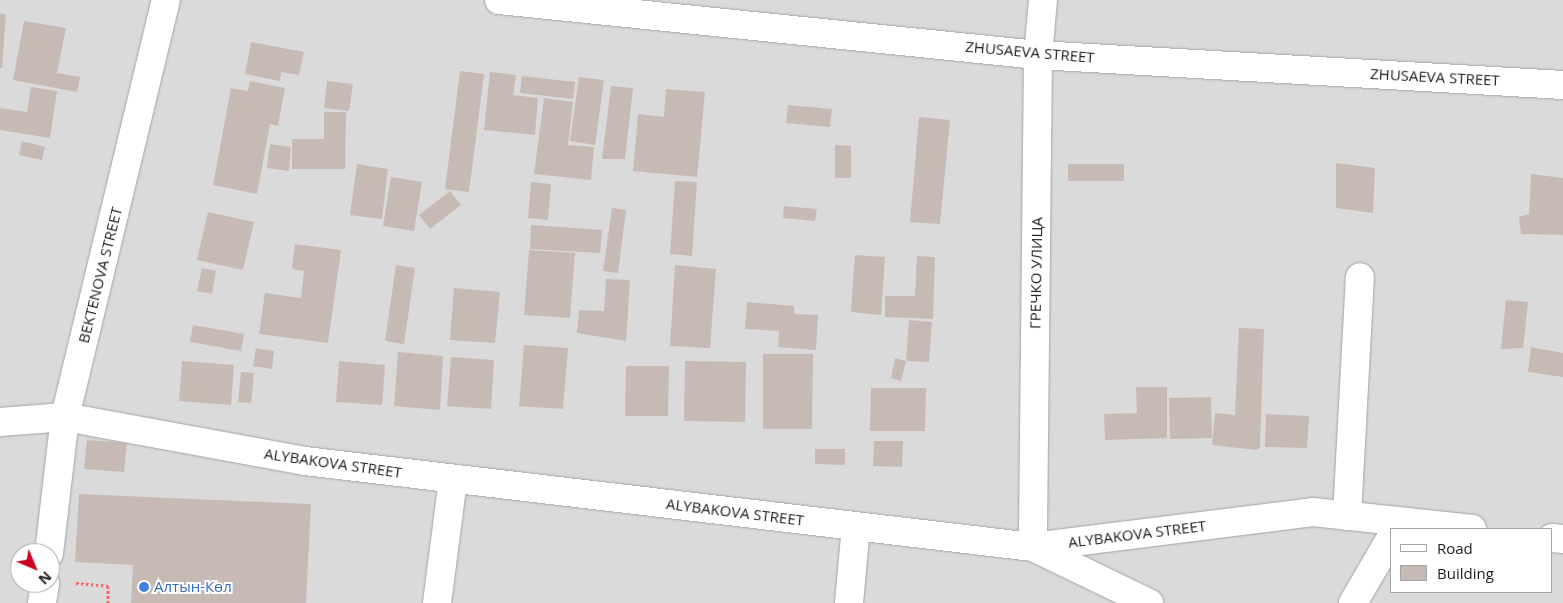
<!DOCTYPE html>
<meta charset="utf-8">
<style>
body{margin:0}
#map{position:relative;width:1563px;height:603px;overflow:hidden;background:#efe9e2;font-family:"Open Sans",sans-serif}
div>[style]{position:absolute}
.residential>*{inset:0;background:#dbdada}
.building>*{inset:0;background:#c7bab5}
.path>*{height:3px;margin-top:-1.5px;transform-origin:0;background:repeating-linear-gradient(90deg,#ff6369 0 2.5px,transparent 0 5px)}
.roads{filter:drop-shadow(0 0 1px #a4a4a4) drop-shadow(0 0 1px #a4a4a4)}
.minor>*{height:28px;margin:-14px;padding:0 14px;transform-origin:14px;border-radius:14px;background:#fff}
.dots>*{width:14px;height:14px;translate:-50% -50%;box-sizing:border-box;border:2px solid #fff;border-radius:50%}
span{translate:-50% -50%;white-space:nowrap;text-align:center;line-height:1.15;-webkit-text-stroke:4px #fff;paint-order:stroke}
.street-label{font-size:15px;color:#1d1d1d}
.shop-label{font-size:15px;color:#366cbe}
.left{translate:0 -50%;text-align:left}
.legend{position:absolute;left:1390px;top:528px;width:162px;height:65px;box-sizing:border-box;background:#fff;border:1px solid #a5a5a5;margin:0;padding:6px 9px;list-style:none;font-size:15px;color:#1d1d1d}
.legend li{display:flex;align-items:center;gap:10px;height:25px}
.legend b{width:25px;border:1px solid #a5a5a5}
.north{position:absolute;left:10px;top:543px;width:50px;height:50px;box-sizing:border-box;background:#fff;border:1px solid #a5a5a5;border-radius:50%;rotate:135deg;font-size:14px;font-weight:700;line-height:20px;text-align:center;color:#1d1d1d}
.north::after{content:'';display:block;margin:auto;width:18px;height:22px;background:#ca001d;clip-path:polygon(50% 0,100% 100%,50% 72%,0 100%)}
</style>
<div id="map">
<div class="residential">
<div style="clip-path:polygon(evenodd,0 0,1563px 0,1563px 603px,0 603px,0 0,1392px 529px,1552px 529px,1552px 592px,1392px 592px,1392px 529px,0 0,20px 553px,50px 553px,50px 583px,20px 583px,20px 553px)"></div>
</div>
<div class="building">
<div style="clip-path:polygon(0 14px,6px 14px,2px 68px,0 68px)"></div>
<div style="clip-path:polygon(24px 21px,66px 28px,57px 73px,80px 77px,77px 92px,13px 80px)"></div>
<div style="clip-path:polygon(251px 42px,304px 52px,299px 75px,281px 72px,280px 81px,245px 74px)"></div>
<div style="clip-path:polygon(460px 71px,484px 74px,469px 192px,445px 189px)"></div>
<div style="clip-path:polygon(490px 72px,516px 75px,513px 95px,538px 98px,535px 135px,484px 130px)"></div>
<div style="clip-path:polygon(522px 76px,575px 82px,573px 99px,520px 93px)"></div>
<div style="clip-path:polygon(579px 77px,604px 80px,595px 145px,570px 141px)"></div>
<div style="clip-path:polygon(250px 81px,285px 88px,278px 126px,270px 124px,257px 194px,213px 185px,231px 88px,248px 91px)"></div>
<div style="clip-path:polygon(327px 81px,353px 84px,349px 111px,324px 108px)"></div>
<div style="clip-path:polygon(611px 86px,633px 88px,625px 159px,602px 159px)"></div>
<div style="clip-path:polygon(31px 87px,57px 91px,50px 138px,0 130px,0 108px,27px 112px)"></div>
<div style="clip-path:polygon(666px 89px,705px 92px,697px 177px,633px 171px,638px 114px,664px 117px)"></div>
<div style="clip-path:polygon(544px 98px,573px 102px,568px 145px,594px 147px,591px 180px,534px 174px)"></div>
<div style="clip-path:polygon(788px 105px,832px 109px,830px 127px,786px 123px)"></div>
<div style="clip-path:polygon(324px 112px,346px 112px,345px 169px,292px 169px,292px 139px,324px 139px)"></div>
<div style="clip-path:polygon(919px 117px,950px 120px,940px 224px,910px 222px)"></div>
<div style="clip-path:polygon(22px 141px,45px 147px,42px 160px,19px 155px)"></div>
<div style="clip-path:polygon(270px 144px,291px 147px,289px 171px,267px 168px)"></div>
<div style="clip-path:polygon(835px 145px,851px 146px,851px 178px,835px 178px)"></div>
<div style="clip-path:polygon(1336px 163px,1375px 168px,1373px 213px,1336px 208px)"></div>
<div style="clip-path:polygon(357px 164px,388px 169px,382px 219px,350px 215px)"></div>
<div style="clip-path:polygon(1068px 164px,1124px 164px,1124px 181px,1068px 181px)"></div>
<div style="clip-path:polygon(1531px 174px,1563px 178px,1563px 235px,1521px 234px,1519px 217px,1529px 214px)"></div>
<div style="clip-path:polygon(391px 177px,422px 182px,414px 231px,383px 226px)"></div>
<div style="clip-path:polygon(675px 181px,697px 182px,692px 256px,670px 254px)"></div>
<div style="clip-path:polygon(531px 182px,551px 184px,548px 220px,528px 218px)"></div>
<div style="clip-path:polygon(450px 191px,461px 205px,430px 229px,419px 215px)"></div>
<div style="clip-path:polygon(784px 206px,817px 209px,815px 221px,783px 218px)"></div>
<div style="clip-path:polygon(612px 208px,626px 210px,618px 273px,603px 271px)"></div>
<div style="clip-path:polygon(208px 212px,254px 222px,243px 270px,197px 260px)"></div>
<div style="clip-path:polygon(531px 225px,602px 230px,600px 253px,530px 249px)"></div>
<div style="clip-path:polygon(295px 244px,341px 250px,328px 343px,259px 334px,265px 293px,301px 298px,304px 271px,292px 269px)"></div>
<div style="clip-path:polygon(529px 250px,575px 253px,570px 318px,524px 315px)"></div>
<div style="clip-path:polygon(855px 255px,885px 257px,881px 315px,851px 312px)"></div>
<div style="clip-path:polygon(917px 256px,935px 257px,933px 319px,885px 317px,885px 296px,915px 296px)"></div>
<div style="clip-path:polygon(396px 265px,415px 268px,404px 344px,385px 341px)"></div>
<div style="clip-path:polygon(675px 265px,716px 269px,710px 348px,670px 346px)"></div>
<div style="clip-path:polygon(202px 268px,216px 271px,212px 294px,197px 291px)"></div>
<div style="clip-path:polygon(606px 279px,630px 280px,626px 341px,577px 333px,579px 310px,604px 311px)"></div>
<div style="clip-path:polygon(454px 288px,500px 292px,495px 343px,450px 340px)"></div>
<div style="clip-path:polygon(1506px 300px,1528px 302px,1523px 348px,1501px 349px)"></div>
<div style="clip-path:polygon(747px 302px,794px 306px,794px 314px,818px 315px,816px 350px,778px 347px,779px 331px,745px 329px)"></div>
<div style="clip-path:polygon(909px 320px,932px 322px,929px 362px,906px 361px)"></div>
<div style="clip-path:polygon(193px 325px,244px 334px,241px 351px,190px 342px)"></div>
<div style="clip-path:polygon(1239px 328px,1264px 329px,1260px 448px,1256px 450px,1212px 445px,1215px 413px,1235px 415px)"></div>
<div style="clip-path:polygon(524px 345px,568px 348px,563px 409px,519px 406px)"></div>
<div style="clip-path:polygon(1531px 347px,1563px 353px,1563px 377px,1528px 372px)"></div>
<div style="clip-path:polygon(256px 348px,274px 351px,272px 369px,253px 366px)"></div>
<div style="clip-path:polygon(398px 352px,443px 356px,440px 410px,394px 406px)"></div>
<div style="clip-path:polygon(763px 354px,813px 354px,812px 429px,763px 429px)"></div>
<div style="clip-path:polygon(451px 357px,494px 360px,491px 409px,447px 406px)"></div>
<div style="clip-path:polygon(895px 358px,906px 361px,901px 381px,891px 378px)"></div>
<div style="clip-path:polygon(182px 361px,234px 365px,231px 405px,179px 401px)"></div>
<div style="clip-path:polygon(339px 361px,385px 365px,382px 405px,336px 402px)"></div>
<div style="clip-path:polygon(685px 361px,746px 362px,745px 422px,684px 421px)"></div>
<div style="clip-path:polygon(626px 366px,669px 366px,668px 416px,625px 416px)"></div>
<div style="clip-path:polygon(241px 372px,254px 373px,251px 403px,238px 402px)"></div>
<div style="clip-path:polygon(1136px 387px,1167px 387px,1167px 438px,1105px 440px,1104px 414px,1137px 413px)"></div>
<div style="clip-path:polygon(871px 388px,926px 388px,925px 431px,870px 431px)"></div>
<div style="clip-path:polygon(1211px 397px,1212px 438px,1170px 439px,1169px 398px)"></div>
<div style="clip-path:polygon(1266px 414px,1309px 416px,1307px 448px,1265px 447px)"></div>
<div style="clip-path:polygon(87px 440px,127px 443px,124px 472px,84px 469px)"></div>
<div style="clip-path:polygon(874px 441px,903px 441px,902px 467px,873px 466px)"></div>
<div style="clip-path:polygon(815px 449px,845px 449px,845px 465px,815px 464px)"></div>
<div style="clip-path:polygon(79px 494px,311px 504px,306px 603px,131px 603px,133px 565px,75px 562px)"></div>
</div>
<div class="path">
<div style="left:76px;top:583px;width:32px;rotate:5deg"></div>
<div style="left:108px;top:586px;width:17px;rotate:90deg"></div>
</div>
<div class="roads">
<div class="minor">
<div style="left:499px;top:0;width:542px;rotate:5.83deg"></div>
<div style="left:1038px;top:55px;width:526px;rotate:3.27deg"></div>
<div style="left:1043px;top:0;width:55px;rotate:95.2deg"></div>
<div style="left:1038px;top:55px;width:492px;rotate:90.6deg"></div>
<div style="left:1033px;top:547px;width:129px;rotate:25.8deg"></div>
<div style="left:0;top:422px;width:65px;rotate:-4.4deg"></div>
<div style="left:65px;top:417px;width:244px;rotate:10.4deg"></div>
<div style="left:305px;top:461px;width:733px;rotate:6.74deg"></div>
<div style="left:1033px;top:547px;width:282px;rotate:-7.1deg"></div>
<div style="left:1313px;top:512px;width:160px;rotate:6.1deg"></div>
<div style="left:1347px;top:516px;width:239px;rotate:-86.9deg"></div>
<div style="left:1552px;top:538px;width:11px;rotate:5deg"></div>
<div style="left:49px;top:553px;width:137px;rotate:-83.3deg"></div>
<div style="left:65px;top:417px;width:429px;rotate:-76.4deg"></div>
<div style="left:42px;top:603px;width:20px;rotate:-81deg"></div>
<div style="left:437px;top:603px;width:125px;rotate:-82.6deg"></div>
<div style="left:849px;top:603px;width:77px;rotate:-84.8deg"></div>
<div style="left:1353px;top:603px;width:78px;rotate:-59.8deg"></div>
</div>
</div>
<div class="dots">
<div style="left:144px;top:587px;background:#3f7fe0"></div>
</div>
<div class="street-label">
<span style="left:1030px;top:52px;rotate:5deg">ZHUSAEVA STREET</span>
<span style="left:1435px;top:77px;rotate:3deg">ZHUSAEVA STREET</span>
<span style="left:1036px;top:273px;rotate:-89deg">ГРЕЧКО УЛИЦА</span>
<span style="left:100px;top:275px;rotate:-76deg">BEKTENOVA STREET</span>
<span style="left:333px;top:463px;rotate:8deg">ALYBAKOVA STREET</span>
<span style="left:735px;top:512px;rotate:7deg">ALYBAKOVA STREET</span>
<span style="left:1137px;top:534px;rotate:-7deg">ALYBAKOVA STREET</span>
</div>
<div class="shop-label">
<span class="left" style="left:154px;top:587px">Алтын-Көл</span>
</div>
<ul class="legend">
<li><b style="height:6px;background:#fff"></b>Road</li>
<li><b style="height:14px;background:#c7bab5"></b>Building</li>
</ul>
<div class="north">N</div>
</div>
